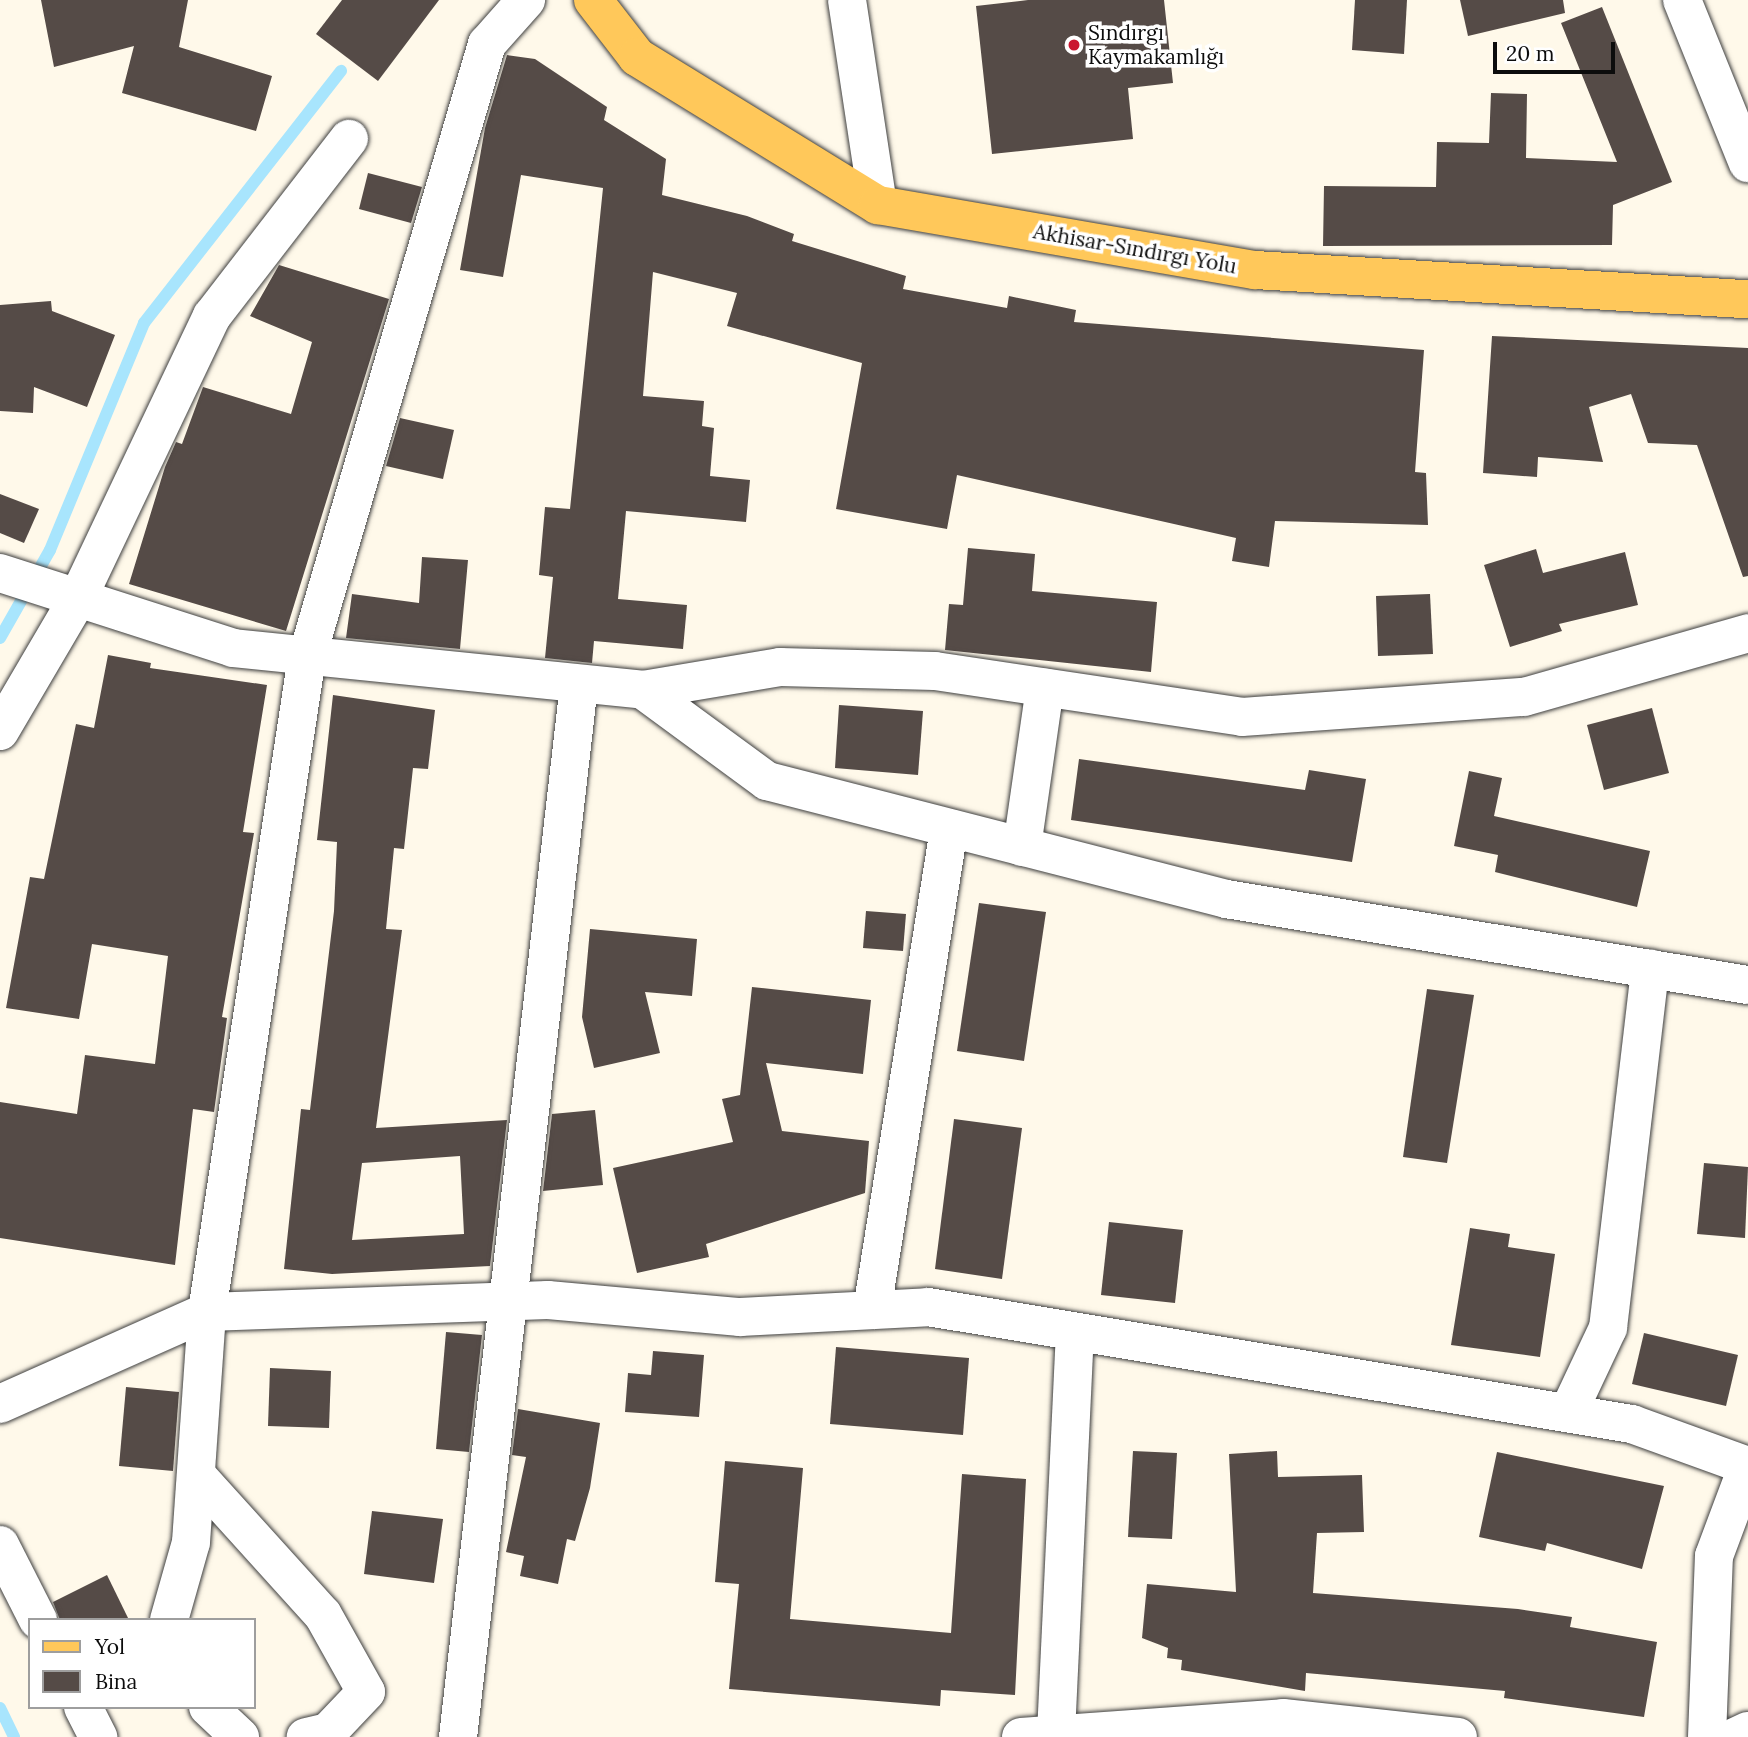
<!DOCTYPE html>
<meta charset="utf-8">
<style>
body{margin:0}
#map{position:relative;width:1748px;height:1737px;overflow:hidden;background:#fff9ea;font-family:Lora,serif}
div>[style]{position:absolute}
.stream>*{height:12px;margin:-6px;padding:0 6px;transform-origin:6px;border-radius:6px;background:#a8e5fd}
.building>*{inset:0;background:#554b47}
.roads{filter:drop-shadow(0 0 2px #3f3f3f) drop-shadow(0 0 2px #3f3f3f)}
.minor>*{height:38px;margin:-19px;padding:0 19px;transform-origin:19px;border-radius:19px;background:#fff}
.major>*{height:38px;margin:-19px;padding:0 19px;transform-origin:19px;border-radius:19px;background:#ffc85a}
.dots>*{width:19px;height:19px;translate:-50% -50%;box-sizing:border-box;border:4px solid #fff;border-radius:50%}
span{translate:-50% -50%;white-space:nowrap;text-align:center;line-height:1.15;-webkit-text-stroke:7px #fff;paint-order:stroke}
.poi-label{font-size:21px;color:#0c0c0c}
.left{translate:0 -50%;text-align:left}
.street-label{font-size:21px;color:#0c0c0c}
.legend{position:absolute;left:28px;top:1618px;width:228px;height:91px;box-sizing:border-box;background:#fff;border:2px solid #9e9e9e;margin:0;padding:9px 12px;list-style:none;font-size:21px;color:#0c0c0c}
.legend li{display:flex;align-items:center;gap:14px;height:35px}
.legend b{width:35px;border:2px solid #9e9e9e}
.scale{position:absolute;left:1493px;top:42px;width:122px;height:32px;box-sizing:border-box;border:4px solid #0c0c0c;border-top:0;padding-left:9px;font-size:21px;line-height:24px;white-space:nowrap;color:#0c0c0c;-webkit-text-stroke:5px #fff;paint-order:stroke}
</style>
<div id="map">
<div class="stream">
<div style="left:0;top:638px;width:101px;rotate:-60.4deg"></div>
<div style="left:50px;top:550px;width:246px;rotate:-67.5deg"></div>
<div style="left:144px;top:323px;width:320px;rotate:-52deg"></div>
<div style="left:0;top:1708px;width:32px;rotate:64deg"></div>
</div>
<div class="building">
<div style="clip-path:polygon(41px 0,188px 0,179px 47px,272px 76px,256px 131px,122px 93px,134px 46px,54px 67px)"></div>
<div style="clip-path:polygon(342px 0,439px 0,378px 81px,316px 34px)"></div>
<div style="clip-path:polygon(1028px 0,1164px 0,1173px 83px,1128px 88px,1133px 139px,992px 154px,976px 6px)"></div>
<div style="clip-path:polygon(1355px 0,1407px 0,1404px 54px,1352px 50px)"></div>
<div style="clip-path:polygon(1460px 0,1563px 0,1565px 13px,1468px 36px)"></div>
<div style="clip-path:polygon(1602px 7px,1672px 182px,1613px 205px,1612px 245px,1323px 246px,1324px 186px,1436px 187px,1437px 142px,1489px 143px,1491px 93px,1527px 94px,1526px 158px,1617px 162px,1561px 23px)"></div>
<div style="clip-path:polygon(507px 55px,535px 59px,607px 107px,604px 120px,666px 159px,662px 195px,747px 216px,794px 234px,792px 241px,906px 276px,903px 289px,1007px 308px,1009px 296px,1076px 310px,1074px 322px,1424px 350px,1415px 472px,1426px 473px,1428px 525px,1275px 521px,1269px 567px,1232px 561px,1236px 538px,957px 475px,947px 529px,836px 509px,862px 363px,727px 326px,737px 293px,653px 272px,643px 396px,704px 401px,702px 426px,714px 428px,710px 476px,750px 480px,746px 522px,626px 511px,618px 599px,687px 605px,683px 649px,594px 641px,592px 663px,545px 658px,553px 577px,539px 575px,545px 507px,570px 509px,603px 188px,521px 175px,503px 277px,460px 270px,485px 128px)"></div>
<div style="clip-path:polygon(368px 173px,422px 187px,411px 223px,359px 209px)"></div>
<div style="clip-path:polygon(279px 265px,389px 299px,286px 631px,129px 584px,165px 467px,176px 442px,182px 444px,203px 387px,291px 414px,312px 342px,250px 316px)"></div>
<div style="clip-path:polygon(51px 301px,52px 311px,115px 335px,87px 407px,34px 387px,33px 413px,0 411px,0 305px)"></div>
<div style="clip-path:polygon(1492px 336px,1748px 348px,1748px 576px,1743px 577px,1697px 445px,1648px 443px,1631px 394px,1589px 407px,1603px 462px,1538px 457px,1537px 477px,1483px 473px)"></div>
<div style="clip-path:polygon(400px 418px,454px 430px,443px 479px,386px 466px)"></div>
<div style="clip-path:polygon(0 494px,39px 509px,24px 543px,0 533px)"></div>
<div style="clip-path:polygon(968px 548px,1035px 554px,1032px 591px,1157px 602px,1151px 672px,945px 650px,949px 604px,963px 605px)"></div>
<div style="clip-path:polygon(1536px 549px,1543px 573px,1625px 552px,1638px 605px,1559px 624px,1562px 631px,1510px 647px,1484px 565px)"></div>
<div style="clip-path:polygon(422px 557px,468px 560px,460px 649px,346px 638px,352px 594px,419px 603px)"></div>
<div style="clip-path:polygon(1430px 594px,1433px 654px,1378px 656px,1376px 596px)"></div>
<div style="clip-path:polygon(108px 655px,151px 663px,150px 668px,267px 685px,243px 832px,254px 833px,222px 1017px,227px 1018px,214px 1112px,193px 1109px,175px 1265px,0 1238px,0 1102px,77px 1114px,85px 1055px,155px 1064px,168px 956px,92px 944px,79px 1019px,6px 1008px,30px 877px,44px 879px,76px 724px,94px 728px)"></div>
<div style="clip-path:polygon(evenodd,333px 695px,435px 710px,428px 769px,413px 768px,404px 849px,394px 848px,386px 929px,402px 930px,376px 1128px,507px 1120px,490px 1266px,332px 1274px,284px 1269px,301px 1109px,310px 1110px,334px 911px,337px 842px,317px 840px,333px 695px,460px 1156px,464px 1234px,352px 1240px,362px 1163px,460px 1156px)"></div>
<div style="clip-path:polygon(839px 705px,923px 711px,918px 775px,835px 768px)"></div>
<div style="clip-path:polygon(1652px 708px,1669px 773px,1604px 790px,1587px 725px)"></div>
<div style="clip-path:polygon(1079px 759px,1305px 790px,1309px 770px,1366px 779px,1352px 862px,1071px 820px)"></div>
<div style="clip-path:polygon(1469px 771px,1502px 778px,1494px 816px,1650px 851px,1637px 907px,1495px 872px,1498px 855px,1454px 846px)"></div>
<div style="clip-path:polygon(979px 903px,1046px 912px,1024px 1061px,957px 1051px)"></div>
<div style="clip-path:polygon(866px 911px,906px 914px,903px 951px,863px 948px)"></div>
<div style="clip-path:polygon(590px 929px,697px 939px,692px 996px,645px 992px,660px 1053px,594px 1068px,582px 1017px)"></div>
<div style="clip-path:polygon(752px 987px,871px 1000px,863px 1074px,766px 1063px,782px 1131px,869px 1141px,865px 1193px,706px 1244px,709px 1257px,637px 1273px,613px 1168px,733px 1142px,722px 1099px,740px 1095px)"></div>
<div style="clip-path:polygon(1427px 989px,1474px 995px,1447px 1163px,1403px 1157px)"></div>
<div style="clip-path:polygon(595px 1110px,603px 1185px,543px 1191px,552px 1114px)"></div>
<div style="clip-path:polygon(954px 1119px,1022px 1128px,1002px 1279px,935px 1269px)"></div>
<div style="clip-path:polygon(1704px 1163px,1748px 1167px,1745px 1238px,1697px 1234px)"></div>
<div style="clip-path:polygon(1109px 1222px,1183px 1230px,1175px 1303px,1101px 1295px)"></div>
<div style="clip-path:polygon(1470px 1228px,1510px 1234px,1508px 1247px,1555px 1254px,1540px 1357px,1451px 1345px)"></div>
<div style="clip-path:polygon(446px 1332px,482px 1335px,469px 1452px,436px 1449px)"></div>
<div style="clip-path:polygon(1644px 1333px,1738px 1355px,1726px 1406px,1632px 1384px)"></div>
<div style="clip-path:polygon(836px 1347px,969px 1358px,963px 1435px,830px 1424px)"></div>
<div style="clip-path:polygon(653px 1351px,704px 1355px,699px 1417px,625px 1412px,628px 1373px,651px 1375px)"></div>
<div style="clip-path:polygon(270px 1368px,331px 1371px,329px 1428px,268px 1426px)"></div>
<div style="clip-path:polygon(126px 1387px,179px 1392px,173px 1471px,119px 1466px)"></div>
<div style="clip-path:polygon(518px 1409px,600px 1423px,590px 1488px,575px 1541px,567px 1539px,558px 1584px,520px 1576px,524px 1556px,506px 1552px,526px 1457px,512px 1455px)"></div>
<div style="clip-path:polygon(1133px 1451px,1177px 1453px,1172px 1539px,1128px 1537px)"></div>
<div style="clip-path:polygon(1277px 1451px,1278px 1477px,1362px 1475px,1364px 1532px,1317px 1533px,1313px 1593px,1518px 1609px,1572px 1617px,1570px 1627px,1657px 1642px,1644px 1717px,1504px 1698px,1505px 1691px,1306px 1673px,1305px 1691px,1181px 1670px,1182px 1660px,1167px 1658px,1168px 1648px,1142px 1638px,1147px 1584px,1236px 1592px,1229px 1454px)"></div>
<div style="clip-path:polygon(1497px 1452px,1664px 1486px,1642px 1569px,1547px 1543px,1545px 1551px,1479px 1537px)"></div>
<div style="clip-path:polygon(725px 1461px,803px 1468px,790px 1619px,951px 1633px,962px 1474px,1026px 1479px,1015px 1695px,941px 1690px,940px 1706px,729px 1689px,739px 1584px,715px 1582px)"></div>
<div style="clip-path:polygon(372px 1511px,443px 1519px,434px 1583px,364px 1574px)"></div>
<div style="clip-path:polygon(107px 1575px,129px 1620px,60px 1620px,53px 1602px)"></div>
</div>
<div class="roads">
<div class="minor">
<div style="left:847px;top:0;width:207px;rotate:81.4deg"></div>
<div style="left:1682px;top:0;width:176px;rotate:68deg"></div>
<div style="left:0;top:573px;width:245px;rotate:17.8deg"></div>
<div style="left:233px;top:648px;width:412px;rotate:5.8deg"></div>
<div style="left:643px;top:690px;width:154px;rotate:36.3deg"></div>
<div style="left:767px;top:781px;width:474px;rotate:14.4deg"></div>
<div style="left:1226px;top:899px;width:529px;rotate:9.36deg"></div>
<div style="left:643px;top:690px;width:139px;rotate:-9.5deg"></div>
<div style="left:780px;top:667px;width:155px;rotate:1.5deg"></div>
<div style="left:935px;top:671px;width:310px;rotate:8.5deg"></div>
<div style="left:1242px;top:717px;width:283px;rotate:-4.1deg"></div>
<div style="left:1524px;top:697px;width:233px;rotate:-15.9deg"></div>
<div style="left:0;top:731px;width:154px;rotate:-59.6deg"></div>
<div style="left:78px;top:598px;width:312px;rotate:-64.6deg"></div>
<div style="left:212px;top:316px;width:224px;rotate:-52.3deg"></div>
<div style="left:1022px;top:847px;width:161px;rotate:-81.8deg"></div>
<div style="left:872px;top:1310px;width:488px;rotate:-80.9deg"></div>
<div style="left:0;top:1404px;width:227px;rotate:-24deg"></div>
<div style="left:207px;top:1312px;width:341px;rotate:-2deg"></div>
<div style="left:548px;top:1300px;width:193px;rotate:5.1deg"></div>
<div style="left:740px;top:1317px;width:188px;rotate:-3deg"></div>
<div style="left:928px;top:1307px;width:714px;rotate:9.44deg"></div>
<div style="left:1632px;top:1424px;width:123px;rotate:19.9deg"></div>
<div style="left:1568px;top:1413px;width:94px;rotate:-64.8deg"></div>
<div style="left:1608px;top:1328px;width:362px;rotate:-83.3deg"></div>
<div style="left:200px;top:1479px;width:183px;rotate:47.9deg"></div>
<div style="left:323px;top:1615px;width:88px;rotate:60.8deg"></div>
<div style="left:366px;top:1692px;width:55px;rotate:133.5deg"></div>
<div style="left:328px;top:1732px;width:23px;rotate:167deg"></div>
<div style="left:0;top:1545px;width:84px;rotate:63.1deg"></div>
<div style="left:169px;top:1620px;width:81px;rotate:-74.2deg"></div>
<div style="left:191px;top:1542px;width:231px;rotate:-86deg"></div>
<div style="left:207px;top:1312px;width:663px;rotate:-81.32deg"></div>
<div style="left:307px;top:657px;width:639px;rotate:-73.64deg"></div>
<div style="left:487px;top:44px;width:59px;rotate:-48.4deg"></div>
<div style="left:83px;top:1707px;width:34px;rotate:63deg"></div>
<div style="left:208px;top:1707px;width:44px;rotate:43.2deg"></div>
<div style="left:1056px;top:1734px;width:402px;rotate:-87.3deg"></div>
<div style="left:458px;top:1737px;width:1059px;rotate:-83.44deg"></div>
<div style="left:1021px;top:1737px;width:263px;rotate:-4.1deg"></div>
<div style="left:1283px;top:1718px;width:176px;rotate:6.2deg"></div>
<div style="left:1707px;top:1737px;width:181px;rotate:-87.8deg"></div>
<div style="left:1714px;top:1556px;width:97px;rotate:-69.5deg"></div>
<div style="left:1735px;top:1737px;width:14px;rotate:-25deg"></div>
</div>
<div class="major">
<div style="left:593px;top:0;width:72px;rotate:52.3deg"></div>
<div style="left:637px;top:57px;width:283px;rotate:31.6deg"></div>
<div style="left:878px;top:205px;width:383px;rotate:9.8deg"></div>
<div style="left:1255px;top:270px;width:494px;rotate:3.4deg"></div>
</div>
</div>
<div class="dots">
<div style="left:1074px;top:45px;background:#ca152f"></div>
</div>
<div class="poi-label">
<span class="left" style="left:1088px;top:45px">Sındırgı<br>Kaymakamlığı</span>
</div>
<div class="street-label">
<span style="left:1135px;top:249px;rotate:10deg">Akhisar-Sındırgı Yolu</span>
</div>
<ul class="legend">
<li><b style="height:9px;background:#ffc85a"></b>Yol</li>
<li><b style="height:19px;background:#554b47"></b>Bina</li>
</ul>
<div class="scale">20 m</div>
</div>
